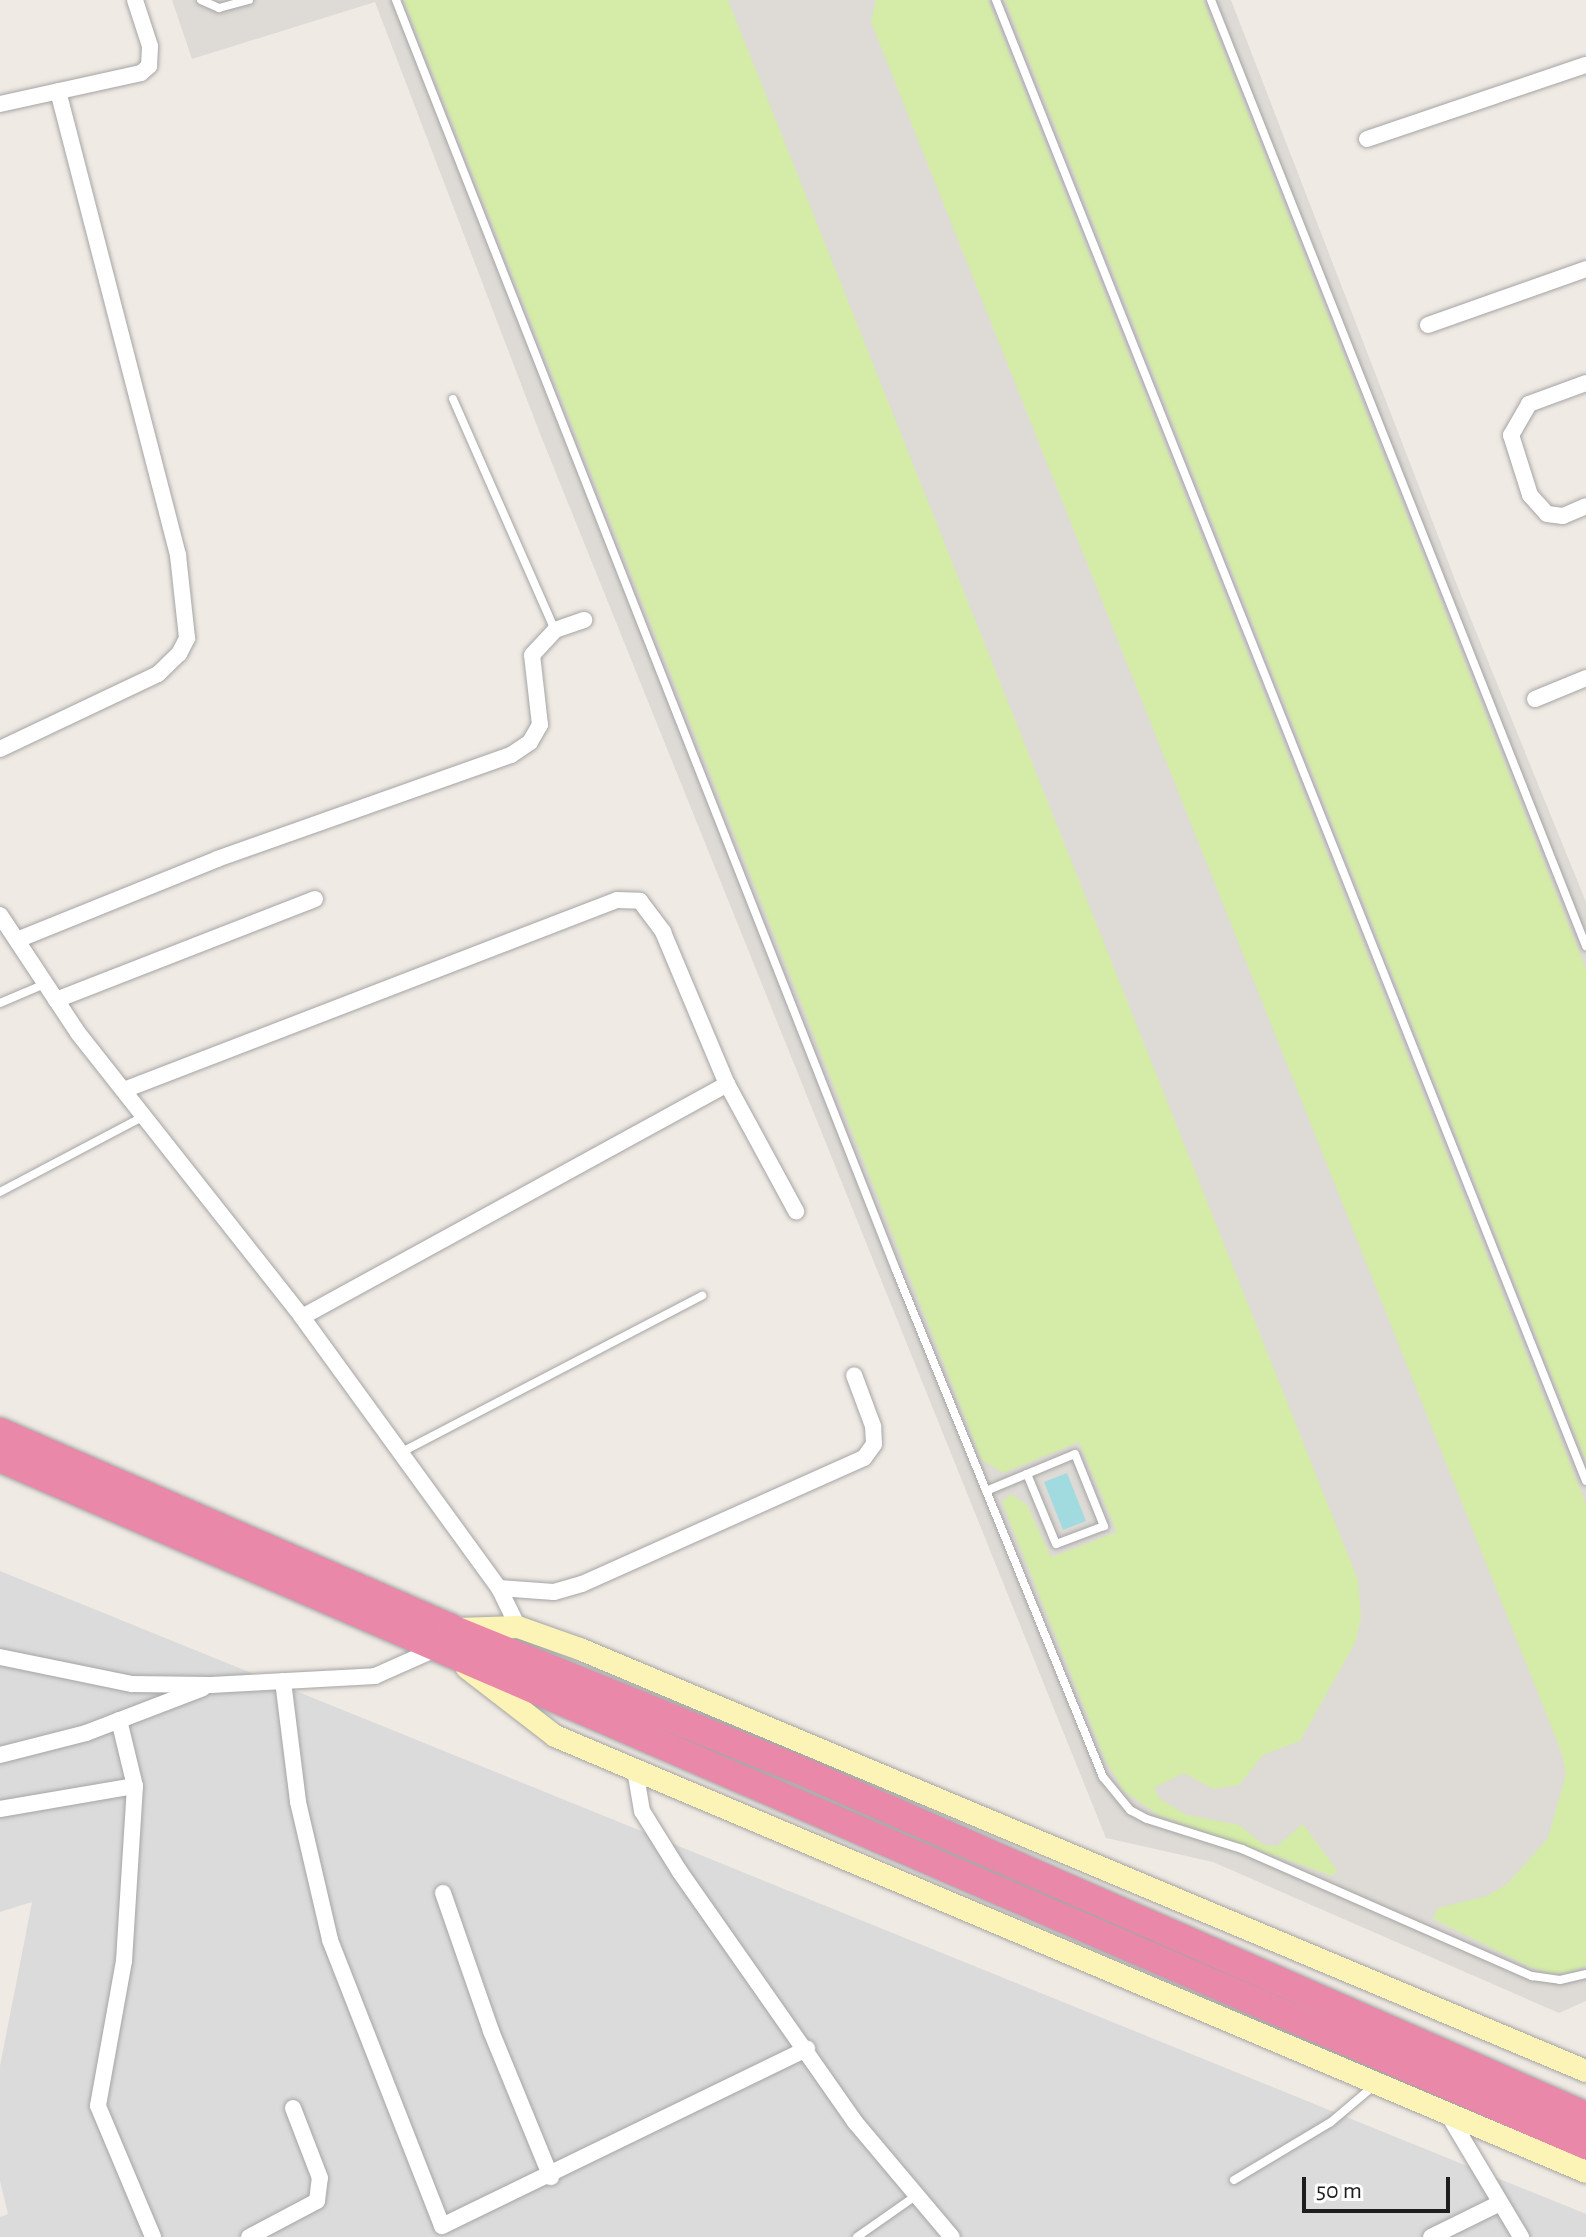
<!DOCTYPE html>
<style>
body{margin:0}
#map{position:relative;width:1586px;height:2237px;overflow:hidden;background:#f0eae4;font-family:"Alegreya Sans",sans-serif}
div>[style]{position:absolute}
.residential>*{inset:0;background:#dcdbdb}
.airport>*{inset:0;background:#dedad5}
.grass>*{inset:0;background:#d4eca8}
.water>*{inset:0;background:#a2dbdf}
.roads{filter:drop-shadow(0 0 2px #a5a5a5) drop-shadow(0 0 2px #a5a5a5)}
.lane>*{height:8px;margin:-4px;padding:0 4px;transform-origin:4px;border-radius:4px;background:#fff}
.street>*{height:16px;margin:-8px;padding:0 8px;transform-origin:8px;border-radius:8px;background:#fff}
.secondary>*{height:22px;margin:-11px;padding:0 11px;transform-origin:11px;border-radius:11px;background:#fcf4b6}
.highway>*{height:28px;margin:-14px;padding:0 14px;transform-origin:14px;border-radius:14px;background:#ea88aa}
span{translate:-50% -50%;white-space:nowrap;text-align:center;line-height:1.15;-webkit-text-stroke:7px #fff;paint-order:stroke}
.scale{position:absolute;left:1302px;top:2177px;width:148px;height:36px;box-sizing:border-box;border:4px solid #1e1e1e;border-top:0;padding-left:10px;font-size:24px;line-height:28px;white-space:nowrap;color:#1e1e1e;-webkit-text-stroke:6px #fff;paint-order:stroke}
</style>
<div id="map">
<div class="residential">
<div style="clip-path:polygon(0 1571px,1586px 2214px,1586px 2237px,0 2237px,0 2217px,8px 2214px,0 2181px,0 2066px,32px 1902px,0 1912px)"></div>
</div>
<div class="airport">
<div style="clip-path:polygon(172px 0,1231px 0,1459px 590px,1586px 902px,1586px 2001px,1559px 2013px,1213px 1862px,1106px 1838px,539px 431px,375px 2px,192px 59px)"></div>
</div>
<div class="grass">
<div style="clip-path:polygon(404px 0,728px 0,1358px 1580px,1361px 1617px,1356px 1641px,1300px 1741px,1263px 1755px,1239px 1785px,1213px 1789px,1184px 1773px,1154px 1788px,1160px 1799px,1187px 1815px,1239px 1825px,1264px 1845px,1277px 1846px,1303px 1824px,1337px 1870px,1333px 1876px,1158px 1815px,1124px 1791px,1105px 1759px,1002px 1502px,1011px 1494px,1027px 1505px,1051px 1557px,1117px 1532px,1079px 1442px,1003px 1473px,982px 1460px)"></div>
<div style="clip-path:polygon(876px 0,988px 0,1586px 1504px,1586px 1966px,1572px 1971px,1553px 1974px,1530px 1967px,1433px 1919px,1438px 1908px,1487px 1896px,1507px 1884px,1548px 1838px,1566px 1774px,1561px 1751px,871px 22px)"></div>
<div style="clip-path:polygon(1005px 0,1203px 0,1586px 969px,1586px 1461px)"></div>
</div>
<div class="water">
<div style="clip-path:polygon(1067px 1473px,1086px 1521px,1063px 1530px,1044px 1482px)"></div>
</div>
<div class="roads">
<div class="lane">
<div style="left:201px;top:0;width:20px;rotate:24deg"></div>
<div style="left:219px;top:8px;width:31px;rotate:-15deg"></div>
<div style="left:396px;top:0;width:1365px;rotate:68.51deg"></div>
<div style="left:896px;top:1270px;width:548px;rotate:67.79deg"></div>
<div style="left:1103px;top:1777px;width:43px;rotate:50.7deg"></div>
<div style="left:1130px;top:1810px;width:19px;rotate:28deg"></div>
<div style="left:1147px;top:1819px;width:100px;rotate:17.5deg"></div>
<div style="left:1242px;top:1849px;width:317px;rotate:23.7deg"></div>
<div style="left:1532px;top:1976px;width:28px;rotate:8deg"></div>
<div style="left:1560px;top:1980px;width:27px;rotate:-13deg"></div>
<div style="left:996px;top:0;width:1594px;rotate:68.28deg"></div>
<div style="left:1211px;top:0;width:1018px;rotate:68.38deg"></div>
<div style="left:453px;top:399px;width:253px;rotate:66.2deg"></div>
<div style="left:0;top:1003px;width:49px;rotate:-22.9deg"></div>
<div style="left:0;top:1192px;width:163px;rotate:-27.8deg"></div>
<div style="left:398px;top:1454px;width:343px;rotate:-27.5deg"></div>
<div style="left:986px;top:1491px;width:96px;rotate:-22.6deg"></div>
<div style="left:1075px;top:1454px;width:78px;rotate:68.1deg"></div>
<div style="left:1104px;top:1526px;width:51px;rotate:159.4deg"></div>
<div style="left:1056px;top:1544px;width:76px;rotate:-112.5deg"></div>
<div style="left:1234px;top:2180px;width:113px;rotate:-30.9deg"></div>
<div style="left:1331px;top:2122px;width:59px;rotate:-40.2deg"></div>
<div style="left:857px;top:2237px;width:73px;rotate:-35deg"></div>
</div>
<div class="street">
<div style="left:0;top:104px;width:144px;rotate:-12.4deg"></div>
<div style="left:141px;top:73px;width:11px;rotate:-41deg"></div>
<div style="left:149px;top:66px;width:20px;rotate:-87deg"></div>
<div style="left:150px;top:46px;width:48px;rotate:-108.1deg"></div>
<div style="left:1367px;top:139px;width:231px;rotate:-18.7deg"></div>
<div style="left:1428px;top:325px;width:168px;rotate:-19.5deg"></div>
<div style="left:1586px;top:383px;width:61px;rotate:159.8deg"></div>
<div style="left:1529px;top:404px;width:36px;rotate:120deg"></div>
<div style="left:1511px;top:435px;width:63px;rotate:72.4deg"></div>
<div style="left:1530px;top:495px;width:25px;rotate:48deg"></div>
<div style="left:1547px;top:514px;width:16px;rotate:7deg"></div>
<div style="left:1563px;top:516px;width:25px;rotate:-23deg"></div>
<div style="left:1535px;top:699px;width:55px;rotate:-22.4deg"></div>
<div style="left:0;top:749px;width:175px;rotate:-25.4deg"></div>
<div style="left:158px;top:674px;width:29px;rotate:-44deg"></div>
<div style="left:179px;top:654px;width:18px;rotate:-63deg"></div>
<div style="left:187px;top:638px;width:83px;rotate:-96.2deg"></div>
<div style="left:178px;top:555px;width:479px;rotate:-104.5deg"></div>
<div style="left:0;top:915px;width:141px;rotate:56.5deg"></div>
<div style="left:78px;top:1033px;width:362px;rotate:51.7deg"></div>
<div style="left:302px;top:1317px;width:335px;rotate:54deg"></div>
<div style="left:499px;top:1588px;width:43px;rotate:64deg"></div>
<div style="left:17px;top:940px;width:216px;rotate:-22deg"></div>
<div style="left:217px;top:859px;width:312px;rotate:-19.5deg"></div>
<div style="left:511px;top:755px;width:23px;rotate:-34deg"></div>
<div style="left:530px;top:742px;width:20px;rotate:-60deg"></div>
<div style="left:540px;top:725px;width:70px;rotate:-96.5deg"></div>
<div style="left:532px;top:655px;width:34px;rotate:-47deg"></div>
<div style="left:555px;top:630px;width:31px;rotate:-19deg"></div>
<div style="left:56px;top:1000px;width:278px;rotate:-21.3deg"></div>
<div style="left:124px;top:1090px;width:528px;rotate:-21.08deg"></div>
<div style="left:617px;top:900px;width:23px;rotate:2deg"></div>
<div style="left:640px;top:901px;width:39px;rotate:53deg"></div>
<div style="left:663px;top:932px;width:165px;rotate:67.2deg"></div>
<div style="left:727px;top:1084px;width:145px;rotate:61.5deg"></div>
<div style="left:302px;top:1317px;width:485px;rotate:-28.7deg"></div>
<div style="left:499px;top:1588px;width:55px;rotate:4.2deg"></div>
<div style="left:554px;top:1592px;width:29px;rotate:-16deg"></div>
<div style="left:582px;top:1584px;width:309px;rotate:-24.1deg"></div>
<div style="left:864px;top:1458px;width:17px;rotate:-54deg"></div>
<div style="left:874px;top:1444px;width:18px;rotate:-93deg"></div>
<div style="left:873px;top:1426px;width:54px;rotate:-110.4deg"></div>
<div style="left:0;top:1657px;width:135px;rotate:11.6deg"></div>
<div style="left:132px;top:1684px;width:79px;rotate:0.7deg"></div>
<div style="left:211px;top:1685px;width:164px;rotate:-3.1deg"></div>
<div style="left:375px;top:1676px;width:69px;rotate:-24deg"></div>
<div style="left:283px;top:1681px;width:122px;rotate:82.9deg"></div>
<div style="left:298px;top:1802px;width:142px;rotate:76.9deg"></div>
<div style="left:330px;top:1940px;width:307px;rotate:68.6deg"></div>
<div style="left:442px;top:2226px;width:406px;rotate:-25.9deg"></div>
<div style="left:119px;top:1720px;width:68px;rotate:76.4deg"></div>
<div style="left:135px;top:1786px;width:175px;rotate:93.6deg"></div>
<div style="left:124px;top:1961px;width:147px;rotate:100.2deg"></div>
<div style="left:98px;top:2106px;width:142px;rotate:67.2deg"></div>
<div style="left:0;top:1755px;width:89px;rotate:-14.3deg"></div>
<div style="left:86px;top:1733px;width:125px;rotate:-21deg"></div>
<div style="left:635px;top:1770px;width:42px;rotate:80.3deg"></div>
<div style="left:642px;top:1811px;width:72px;rotate:58.1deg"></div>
<div style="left:680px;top:1872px;width:305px;rotate:55deg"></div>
<div style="left:855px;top:2122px;width:150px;rotate:49.9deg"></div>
<div style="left:0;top:1809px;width:137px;rotate:-9.7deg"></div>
<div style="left:443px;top:1893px;width:146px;rotate:70.8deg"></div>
<div style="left:491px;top:2031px;width:158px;rotate:67.7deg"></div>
<div style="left:1446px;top:2111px;width:147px;rotate:59.2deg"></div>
<div style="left:249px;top:2237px;width:77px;rotate:-27.9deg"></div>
<div style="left:317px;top:2201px;width:23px;rotate:-83deg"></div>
<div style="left:320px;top:2178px;width:75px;rotate:-111.1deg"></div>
<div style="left:1431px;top:2237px;width:77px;rotate:-26.2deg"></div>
</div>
<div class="secondary">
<div style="left:457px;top:1629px;width:61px;rotate:-1.9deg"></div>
<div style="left:518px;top:1627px;width:66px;rotate:19.5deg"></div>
<div style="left:580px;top:1649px;width:1091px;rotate:22.76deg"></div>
<div style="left:467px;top:1668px;width:111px;rotate:37.7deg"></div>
<div style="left:555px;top:1736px;width:1119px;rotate:22.92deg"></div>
</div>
<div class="highway">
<div style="left:0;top:1432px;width:493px;rotate:23.5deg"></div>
<div style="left:452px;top:1629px;width:382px;rotate:22.1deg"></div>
<div style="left:806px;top:1773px;width:852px;rotate:23.74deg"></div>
<div style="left:0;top:1458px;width:1728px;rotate:23.42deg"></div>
</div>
</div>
<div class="scale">50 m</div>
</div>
